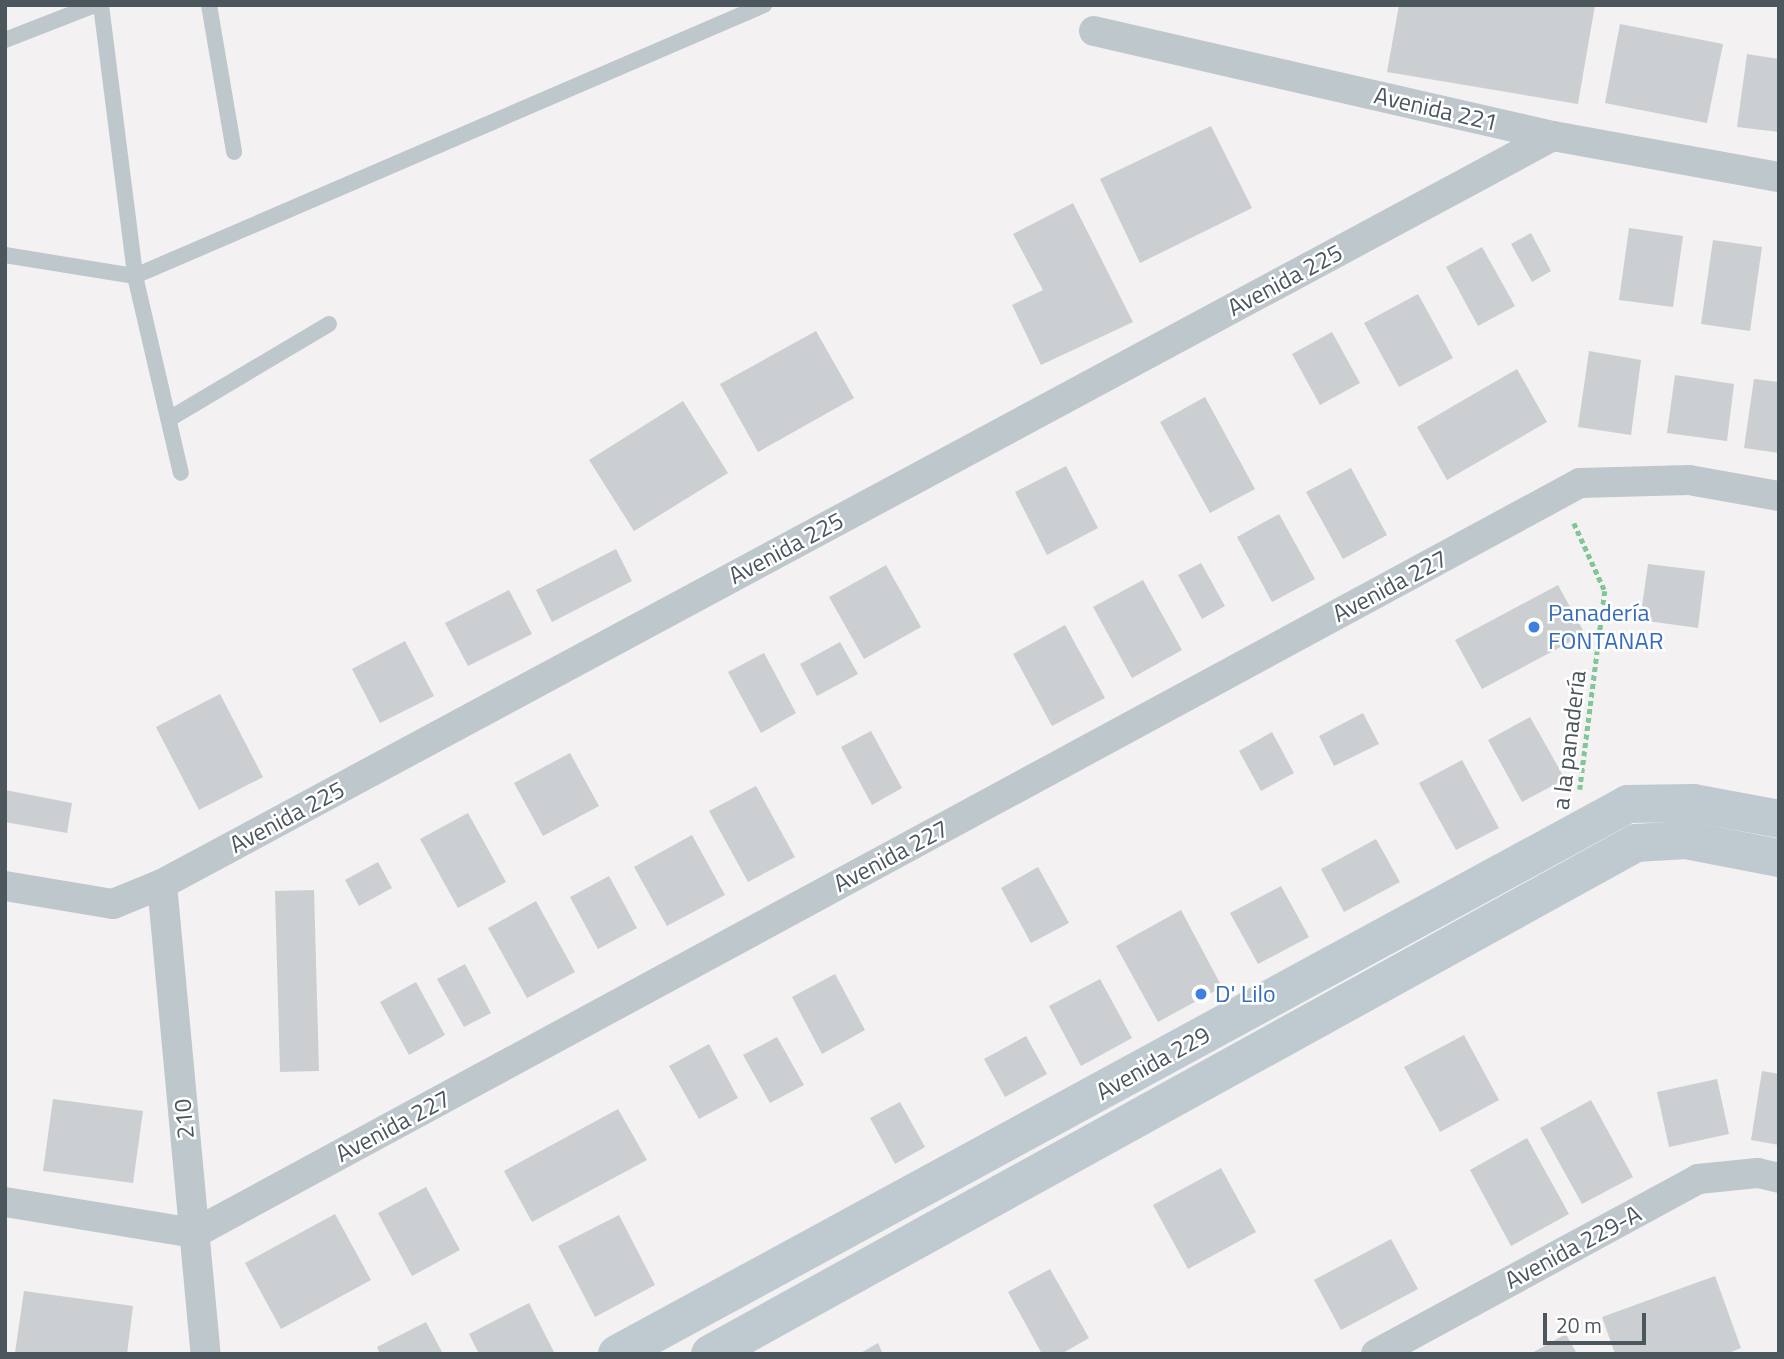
<!DOCTYPE html>
<meta charset="utf-8">
<style>
body{margin:0}
#map{position:relative;width:1784px;height:1359px;overflow:hidden;background:#f3f1f1;font-family:"Titillium Web",sans-serif}
div>[style]{position:absolute}
.building>*{inset:0;background:#cbcfd2}
.path>*{height:4.5px;margin-top:-2.25px;transform-origin:0;background:repeating-linear-gradient(90deg,#80c699 0 5px,transparent 0 8.5px)}
.lane>*{height:16px;margin:-8px;padding:0 8px;transform-origin:8px;border-radius:8px;background:#bec7cc}
.street>*{height:30px;margin:-15px;padding:0 15px;transform-origin:15px;border-radius:15px;background:#bec7cc}
.secondary>*{height:38px;margin:-19px;padding:0 19px;transform-origin:19px;border-radius:19px;background:#bfcad0}
.dots>*{width:19px;height:19px;translate:-50% -50%;box-sizing:border-box;border:4px solid #fff;border-radius:50%}
span{translate:-50% -50%;white-space:nowrap;text-align:center;line-height:1.15;-webkit-text-stroke:5px #fff;paint-order:stroke}
.street-label{font-size:24px;color:#4b575c}
.shop-label{font-size:24px;color:#366cbe}
.left{translate:0 -50%;text-align:left}
.frame{position:absolute;inset:0;border:7px solid #4b575c;pointer-events:none}
.scale{position:absolute;left:1543px;top:1313px;width:103px;height:32px;box-sizing:border-box;border:4px solid #4b575c;border-top:0;padding-left:9px;font-size:21px;line-height:24px;white-space:nowrap;color:#4b575c;-webkit-text-stroke:5px #fff;paint-order:stroke}
</style>
<div id="map">
<div class="building">
<div style="clip-path:polygon(1399px 5px,1595px 5px,1578px 104px,1387px 72px)"></div>
<div style="clip-path:polygon(1620px 24px,1723px 44px,1707px 123px,1605px 103px)"></div>
<div style="clip-path:polygon(1747px 54px,1779px 59px,1779px 132px,1737px 127px)"></div>
<div style="clip-path:polygon(1211px 126px,1252px 208px,1140px 263px,1100px 179px)"></div>
<div style="clip-path:polygon(1073px 203px,1133px 322px,1041px 365px,1012px 305px,1043px 290px,1013px 234px)"></div>
<div style="clip-path:polygon(1629px 228px,1683px 236px,1673px 307px,1619px 300px)"></div>
<div style="clip-path:polygon(1531px 233px,1551px 271px,1532px 282px,1511px 244px)"></div>
<div style="clip-path:polygon(1713px 240px,1762px 247px,1750px 331px,1701px 324px)"></div>
<div style="clip-path:polygon(1482px 247px,1515px 306px,1478px 326px,1446px 267px)"></div>
<div style="clip-path:polygon(1418px 294px,1453px 358px,1399px 387px,1364px 323px)"></div>
<div style="clip-path:polygon(816px 331px,854px 398px,758px 452px,720px 384px)"></div>
<div style="clip-path:polygon(1332px 332px,1360px 383px,1320px 405px,1292px 354px)"></div>
<div style="clip-path:polygon(1589px 351px,1641px 360px,1631px 435px,1578px 427px)"></div>
<div style="clip-path:polygon(1517px 369px,1547px 422px,1447px 480px,1417px 427px)"></div>
<div style="clip-path:polygon(1675px 375px,1734px 384px,1727px 441px,1667px 433px)"></div>
<div style="clip-path:polygon(1754px 379px,1779px 382px,1779px 453px,1744px 448px)"></div>
<div style="clip-path:polygon(1205px 397px,1255px 489px,1210px 513px,1160px 422px)"></div>
<div style="clip-path:polygon(683px 401px,728px 473px,634px 531px,589px 460px)"></div>
<div style="clip-path:polygon(1066px 466px,1098px 528px,1047px 555px,1015px 492px)"></div>
<div style="clip-path:polygon(1351px 468px,1387px 535px,1343px 559px,1306px 492px)"></div>
<div style="clip-path:polygon(1279px 514px,1315px 579px,1272px 602px,1237px 537px)"></div>
<div style="clip-path:polygon(616px 549px,632px 581px,552px 622px,536px 590px)"></div>
<div style="clip-path:polygon(1201px 563px,1225px 606px,1202px 619px,1178px 575px)"></div>
<div style="clip-path:polygon(1648px 564px,1705px 571px,1698px 628px,1640px 620px)"></div>
<div style="clip-path:polygon(886px 565px,921px 627px,864px 659px,829px 597px)"></div>
<div style="clip-path:polygon(1143px 580px,1182px 650px,1132px 678px,1093px 607px)"></div>
<div style="clip-path:polygon(1558px 585px,1585px 634px,1482px 689px,1455px 640px)"></div>
<div style="clip-path:polygon(509px 590px,532px 634px,468px 666px,445px 623px)"></div>
<div style="clip-path:polygon(1065px 625px,1105px 698px,1052px 726px,1013px 654px)"></div>
<div style="clip-path:polygon(405px 641px,434px 696px,380px 723px,352px 669px)"></div>
<div style="clip-path:polygon(840px 642px,858px 674px,817px 696px,800px 664px)"></div>
<div style="clip-path:polygon(764px 653px,796px 713px,761px 733px,728px 672px)"></div>
<div style="clip-path:polygon(220px 694px,263px 777px,199px 810px,156px 727px)"></div>
<div style="clip-path:polygon(1363px 713px,1379px 744px,1334px 766px,1319px 736px)"></div>
<div style="clip-path:polygon(1530px 717px,1565px 779px,1522px 802px,1488px 740px)"></div>
<div style="clip-path:polygon(871px 731px,902px 788px,872px 805px,841px 747px)"></div>
<div style="clip-path:polygon(1272px 732px,1294px 773px,1261px 791px,1239px 751px)"></div>
<div style="clip-path:polygon(570px 753px,599px 806px,543px 836px,514px 783px)"></div>
<div style="clip-path:polygon(1462px 760px,1499px 828px,1456px 850px,1419px 783px)"></div>
<div style="clip-path:polygon(756px 786px,795px 857px,748px 882px,709px 811px)"></div>
<div style="clip-path:polygon(5px 790px,72px 803px,67px 833px,5px 822px)"></div>
<div style="clip-path:polygon(468px 813px,506px 882px,458px 908px,420px 839px)"></div>
<div style="clip-path:polygon(692px 835px,725px 895px,667px 926px,634px 867px)"></div>
<div style="clip-path:polygon(1376px 839px,1400px 882px,1344px 912px,1321px 869px)"></div>
<div style="clip-path:polygon(378px 862px,392px 888px,359px 906px,345px 880px)"></div>
<div style="clip-path:polygon(1038px 867px,1069px 923px,1031px 943px,1001px 888px)"></div>
<div style="clip-path:polygon(609px 876px,637px 928px,598px 949px,570px 897px)"></div>
<div style="clip-path:polygon(1281px 886px,1309px 937px,1258px 964px,1230px 913px)"></div>
<div style="clip-path:polygon(314px 890px,319px 1071px,280px 1072px,275px 891px)"></div>
<div style="clip-path:polygon(536px 901px,575px 972px,527px 998px,488px 928px)"></div>
<div style="clip-path:polygon(1181px 910px,1222px 987px,1158px 1022px,1116px 946px)"></div>
<div style="clip-path:polygon(465px 964px,491px 1013px,464px 1027px,437px 979px)"></div>
<div style="clip-path:polygon(835px 974px,865px 1030px,822px 1054px,792px 997px)"></div>
<div style="clip-path:polygon(1100px 979px,1132px 1038px,1081px 1066px,1049px 1006px)"></div>
<div style="clip-path:polygon(416px 982px,445px 1035px,409px 1055px,380px 1002px)"></div>
<div style="clip-path:polygon(1464px 1035px,1499px 1100px,1440px 1132px,1404px 1067px)"></div>
<div style="clip-path:polygon(1026px 1036px,1047px 1074px,1005px 1097px,984px 1059px)"></div>
<div style="clip-path:polygon(777px 1037px,804px 1085px,770px 1103px,743px 1055px)"></div>
<div style="clip-path:polygon(709px 1044px,738px 1098px,699px 1119px,669px 1066px)"></div>
<div style="clip-path:polygon(1762px 1071px,1779px 1074px,1779px 1145px,1751px 1140px)"></div>
<div style="clip-path:polygon(1717px 1079px,1729px 1134px,1669px 1147px,1657px 1092px)"></div>
<div style="clip-path:polygon(53px 1099px,143px 1111px,133px 1183px,43px 1171px)"></div>
<div style="clip-path:polygon(1591px 1100px,1633px 1177px,1582px 1204px,1540px 1128px)"></div>
<div style="clip-path:polygon(900px 1102px,925px 1147px,895px 1164px,870px 1118px)"></div>
<div style="clip-path:polygon(618px 1109px,647px 1160px,532px 1222px,504px 1171px)"></div>
<div style="clip-path:polygon(1527px 1138px,1569px 1214px,1511px 1246px,1470px 1170px)"></div>
<div style="clip-path:polygon(1221px 1168px,1256px 1232px,1188px 1269px,1153px 1205px)"></div>
<div style="clip-path:polygon(426px 1187px,460px 1250px,412px 1276px,378px 1213px)"></div>
<div style="clip-path:polygon(335px 1214px,371px 1280px,281px 1329px,245px 1263px)"></div>
<div style="clip-path:polygon(619px 1215px,655px 1285px,595px 1317px,558px 1246px)"></div>
<div style="clip-path:polygon(1391px 1239px,1418px 1289px,1341px 1330px,1314px 1280px)"></div>
<div style="clip-path:polygon(1050px 1269px,1089px 1338px,1061px 1354px,1042px 1354px,1008px 1292px)"></div>
<div style="clip-path:polygon(1715px 1276px,1741px 1348px,1726px 1354px,1615px 1354px,1602px 1317px)"></div>
<div style="clip-path:polygon(24px 1291px,133px 1306px,127px 1354px,15px 1353px)"></div>
<div style="clip-path:polygon(529px 1303px,555px 1354px,479px 1354px,469px 1334px)"></div>
<div style="clip-path:polygon(426px 1322px,443px 1354px,380px 1354px,377px 1347px)"></div>
<div style="clip-path:polygon(1566px 1334px,1577px 1354px,1530px 1354px)"></div>
<div style="clip-path:polygon(878px 1343px,883px 1354px,859px 1354px)"></div>
</div>
<div class="path">
<div style="left:1574px;top:523px;width:75px;rotate:65.5deg"></div>
<div style="left:1605px;top:591px;width:200px;rotate:97.2deg"></div>
</div>
<div class="lane">
<div style="left:101px;top:5px;width:273px;rotate:82.8deg"></div>
<div style="left:135px;top:276px;width:202px;rotate:76.9deg"></div>
<div style="left:209px;top:5px;width:149px;rotate:80.3deg"></div>
<div style="left:5px;top:40px;width:97px;rotate:-21.3deg"></div>
<div style="left:5px;top:255px;width:132px;rotate:9.2deg"></div>
<div style="left:135px;top:276px;width:685px;rotate:-23.31deg"></div>
<div style="left:169px;top:419px;width:186px;rotate:-30.7deg"></div>
</div>
<div class="street">
<div style="left:1094px;top:31px;width:471px;rotate:12.9deg"></div>
<div style="left:1553px;top:136px;width:230px;rotate:10.3deg"></div>
<div style="left:162px;top:884px;width:472px;rotate:84.7deg"></div>
<div style="left:5px;top:886px;width:109px;rotate:9.5deg"></div>
<div style="left:113px;top:904px;width:53px;rotate:-22.2deg"></div>
<div style="left:162px;top:884px;width:1579px;rotate:-28.27deg"></div>
<div style="left:5px;top:1202px;width:193px;rotate:9.3deg"></div>
<div style="left:195px;top:1233px;width:1575px;rotate:-28.44deg"></div>
<div style="left:1580px;top:483px;width:109px;rotate:-1.6deg"></div>
<div style="left:1689px;top:480px;width:91px;rotate:10.1deg"></div>
<div style="left:1376px;top:1354px;width:366px;rotate:-28.5deg"></div>
<div style="left:1698px;top:1179px;width:60px;rotate:-5.7deg"></div>
<div style="left:1758px;top:1173px;width:22px;rotate:13deg"></div>
</div>
<div class="secondary">
<div style="left:617px;top:1354px;width:1151px;rotate:-28.55deg"></div>
<div style="left:1628px;top:804px;width:65px;rotate:-0.9deg"></div>
<div style="left:1693px;top:803px;width:87px;rotate:10.5deg"></div>
<div style="left:710px;top:1354px;width:1058px;rotate:-28.89deg"></div>
<div style="left:1636px;top:843px;width:50px;rotate:-3.4deg"></div>
<div style="left:1686px;top:840px;width:95px;rotate:11deg"></div>
</div>
<div class="dots">
<div style="left:1534px;top:627px;background:#3f7fe0"></div>
<div style="left:1201px;top:994px;background:#3f7fe0"></div>
</div>
<div class="street-label">
<span style="left:1436px;top:109px;rotate:13deg">Avenida 221</span>
<span style="left:1285px;top:280px;rotate:-28deg">Avenida 225</span>
<span style="left:786px;top:548px;rotate:-28deg">Avenida 225</span>
<span style="left:1390px;top:586px;rotate:-28deg">Avenida 227</span>
<span style="left:1569px;top:740px;rotate:-83deg">a la panadería</span>
<span style="left:287px;top:817px;rotate:-28deg">Avenida 225</span>
<span style="left:891px;top:856px;rotate:-28deg">Avenida 227</span>
<span style="left:1153px;top:1063px;rotate:-29deg">Avenida 229</span>
<span style="left:184px;top:1119px;rotate:-95deg">210</span>
<span style="left:393px;top:1126px;rotate:-28deg">Avenida 227</span>
<span style="left:1573px;top:1247px;rotate:-28deg">Avenida 229-A</span>
</div>
<div class="shop-label">
<span class="left" style="left:1548px;top:627px">Panadería<br>FONTANAR</span>
<span class="left" style="left:1215px;top:994px">D' Lilo</span>
</div>
<div class="frame"></div>
<div class="scale">20 m</div>
</div>
